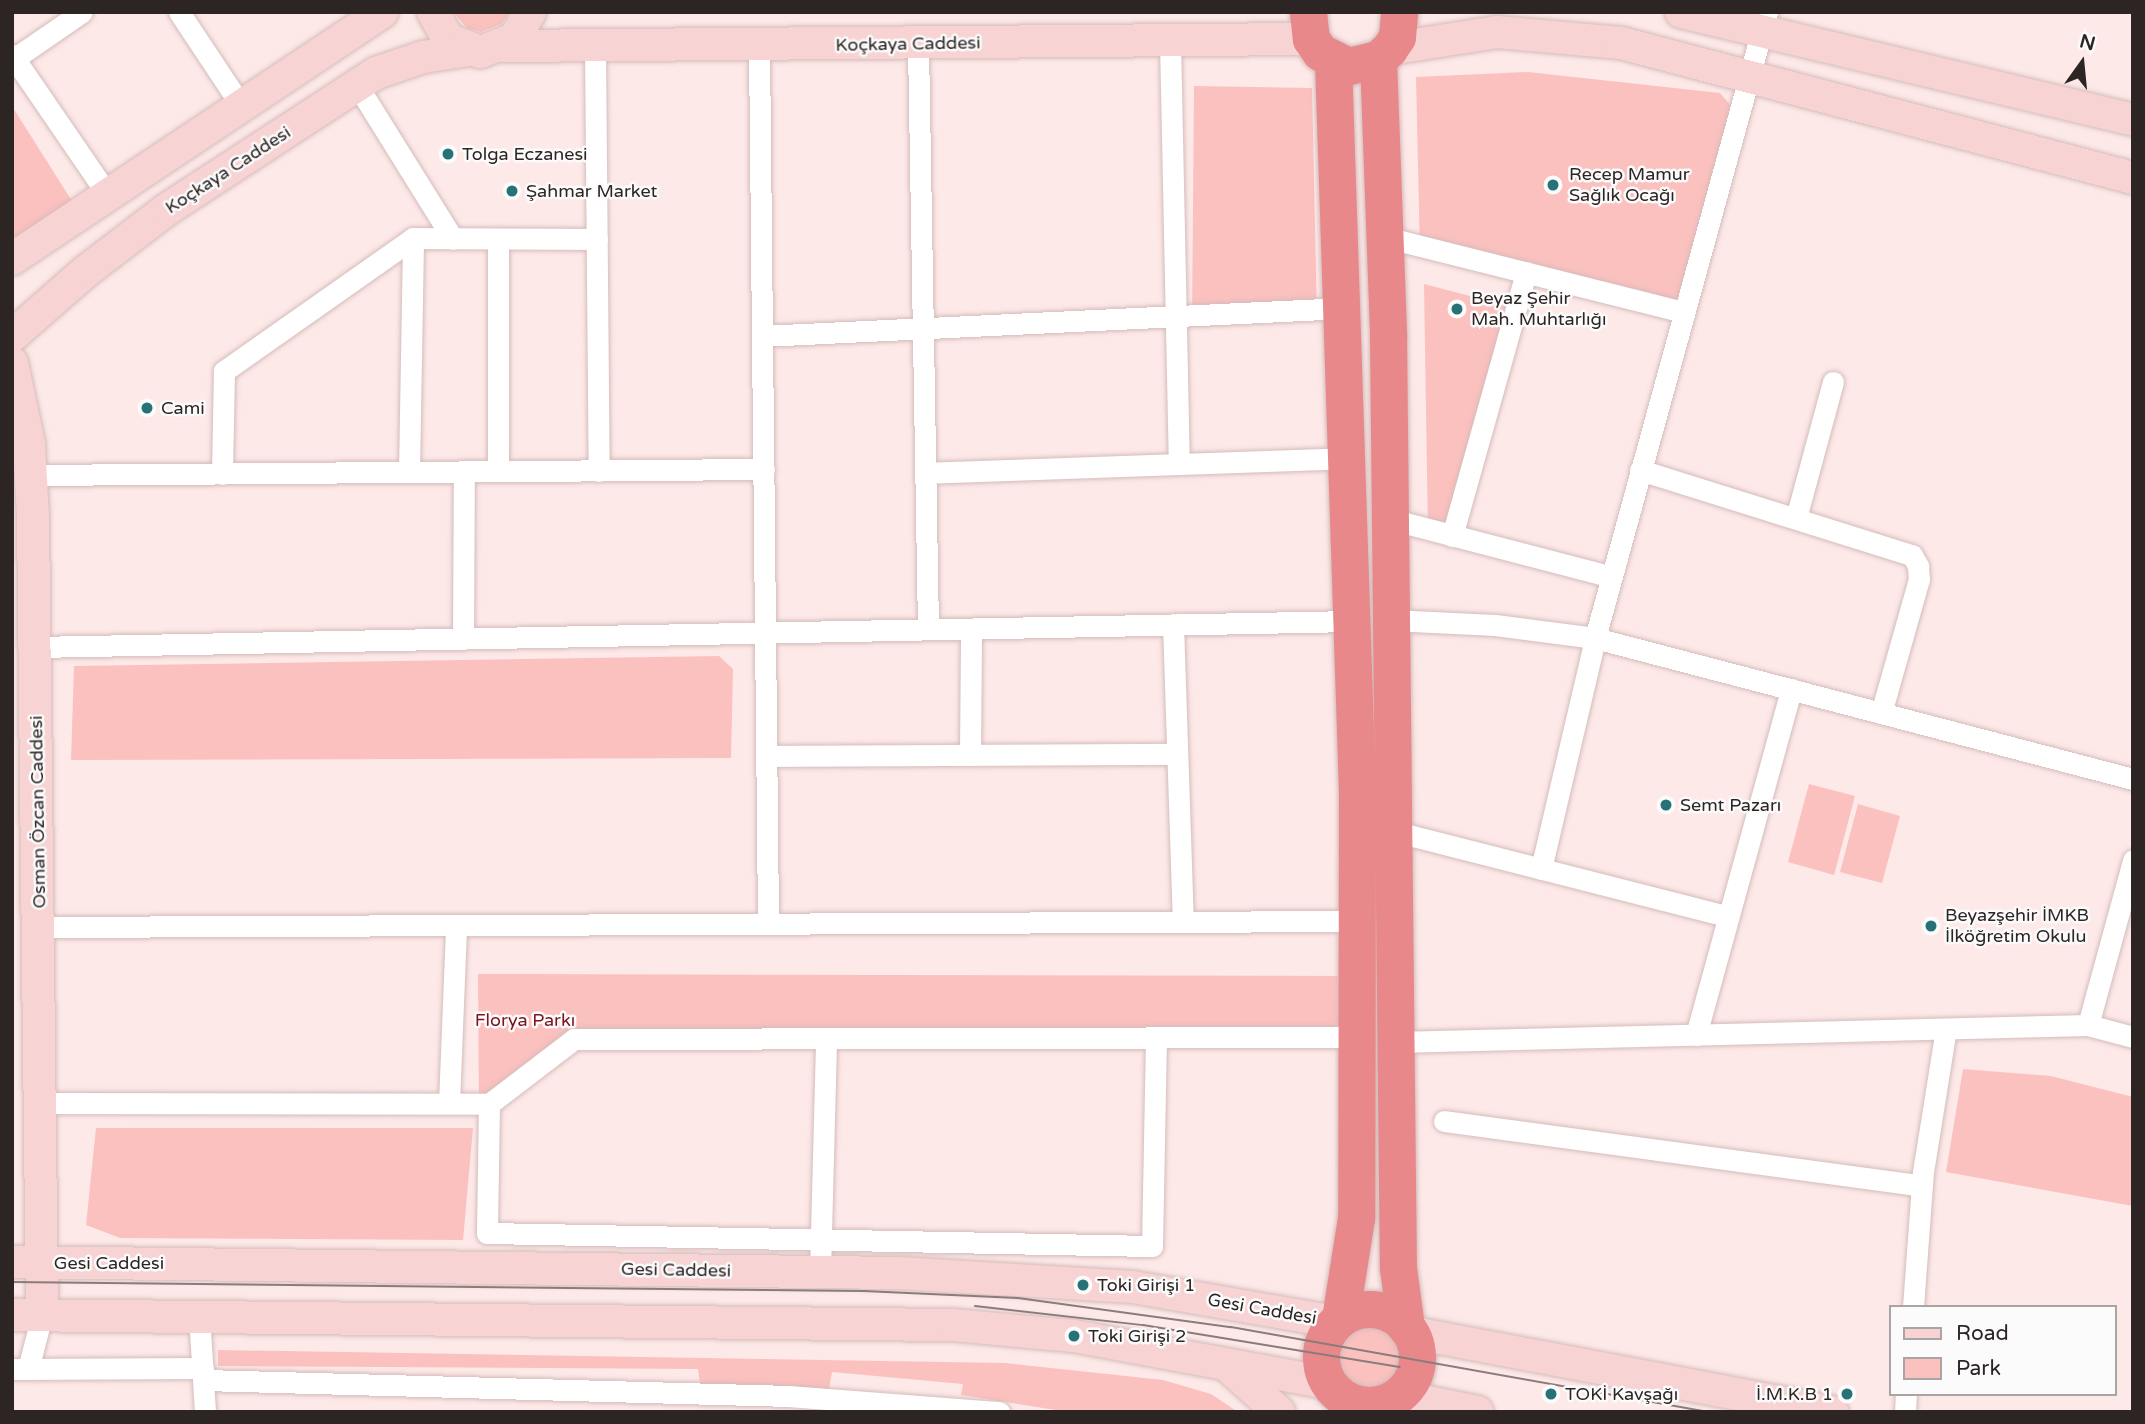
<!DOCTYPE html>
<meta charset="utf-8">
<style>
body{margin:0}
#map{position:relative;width:2145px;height:1424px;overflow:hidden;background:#fde9e8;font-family:"Varela Round",sans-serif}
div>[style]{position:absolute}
.green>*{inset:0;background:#fbc1bf}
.round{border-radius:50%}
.roads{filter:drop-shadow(0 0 2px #d4bcba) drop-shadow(0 0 2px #d4bcba)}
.minor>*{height:21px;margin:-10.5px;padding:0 10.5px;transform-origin:10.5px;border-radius:10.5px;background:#fff}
.secondary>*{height:32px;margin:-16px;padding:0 16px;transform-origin:16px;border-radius:16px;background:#f7d3d3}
.trunk>*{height:37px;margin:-18.5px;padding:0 18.5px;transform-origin:18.5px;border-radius:18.5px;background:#e8888a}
.trunk>.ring{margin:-18.5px;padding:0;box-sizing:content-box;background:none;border:37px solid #e8888a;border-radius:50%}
.tram>*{height:2px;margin:-1px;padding:0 1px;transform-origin:1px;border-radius:1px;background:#8a7c7c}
.dots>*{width:19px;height:19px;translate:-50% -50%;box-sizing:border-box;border:4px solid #fbfbfb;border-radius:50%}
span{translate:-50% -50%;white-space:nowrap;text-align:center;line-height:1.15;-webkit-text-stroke:5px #fbfbfb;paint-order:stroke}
.street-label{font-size:18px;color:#2d2424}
.poi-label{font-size:18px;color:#2d2424}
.left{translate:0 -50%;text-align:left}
.right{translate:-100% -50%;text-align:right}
.park-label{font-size:18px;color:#7b1420}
.frame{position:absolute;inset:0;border:14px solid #2d2424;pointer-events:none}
.legend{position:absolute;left:1889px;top:1305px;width:228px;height:91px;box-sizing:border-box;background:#fbfbfb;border:2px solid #a9a5a5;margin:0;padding:9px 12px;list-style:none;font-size:21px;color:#2d2424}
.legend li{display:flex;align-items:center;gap:14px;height:35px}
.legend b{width:35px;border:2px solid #a9a5a5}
.north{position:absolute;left:2047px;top:28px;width:70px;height:70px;-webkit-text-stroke:5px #fbfbfb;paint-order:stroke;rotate:15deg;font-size:19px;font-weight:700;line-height:28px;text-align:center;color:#2d2424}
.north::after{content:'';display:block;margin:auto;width:24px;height:32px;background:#2d2424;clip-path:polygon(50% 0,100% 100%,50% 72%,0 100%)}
</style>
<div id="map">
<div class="green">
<div style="clip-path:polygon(453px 12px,510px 12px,501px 24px,481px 32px,467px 28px)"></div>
<div style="clip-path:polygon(1528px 72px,1720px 93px,1732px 107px,1673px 319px,1420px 254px,1416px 77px)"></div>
<div style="clip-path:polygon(1194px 86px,1312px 88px,1317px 320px,1192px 323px)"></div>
<div style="clip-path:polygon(12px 106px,82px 217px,12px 263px)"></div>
<div style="clip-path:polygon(1424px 284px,1520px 309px,1456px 542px,1428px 535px)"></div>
<div style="clip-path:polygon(719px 656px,733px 669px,731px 758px,71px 760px,74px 666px)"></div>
<div style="clip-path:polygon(1809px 784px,1855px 796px,1834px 875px,1788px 862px)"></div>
<div style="clip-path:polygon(1858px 804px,1900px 816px,1882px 883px,1840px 872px)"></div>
<div style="clip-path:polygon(478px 974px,1343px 976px,1344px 1043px,572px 1043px,479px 1111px)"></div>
<div style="clip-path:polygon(1963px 1069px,2051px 1076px,2133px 1097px,2133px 1206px,1946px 1172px)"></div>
<div style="clip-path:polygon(96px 1128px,473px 1128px,463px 1240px,120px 1238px,86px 1225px)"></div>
<div class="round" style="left:1333px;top:1321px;width:72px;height:72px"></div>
<div style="clip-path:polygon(218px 1350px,1005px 1363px,1163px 1380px,1211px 1394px,1238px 1412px,1068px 1412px,961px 1395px,963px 1384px,832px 1372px,829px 1389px,700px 1384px,698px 1369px,218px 1366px)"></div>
</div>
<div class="roads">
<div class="minor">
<div style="left:179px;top:12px;width:114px;rotate:56.4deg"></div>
<div style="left:1170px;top:41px;width:423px;rotate:88.8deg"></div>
<div style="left:918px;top:44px;width:585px;rotate:89.02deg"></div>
<div style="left:759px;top:46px;width:877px;rotate:89.41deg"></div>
<div style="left:595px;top:47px;width:424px;rotate:89.5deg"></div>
<div style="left:12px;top:55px;width:170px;rotate:55.6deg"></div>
<div style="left:15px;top:58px;width:81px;rotate:-34.5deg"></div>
<div style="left:357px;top:85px;width:181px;rotate:58.1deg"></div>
<div style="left:1385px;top:237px;width:307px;rotate:14.1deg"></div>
<div style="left:498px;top:239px;width:232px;rotate:90deg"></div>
<div style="left:762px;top:336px;width:583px;rotate:-2.75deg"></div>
<div style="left:1640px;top:470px;width:285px;rotate:17.4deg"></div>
<div style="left:1912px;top:555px;width:13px;rotate:61deg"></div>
<div style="left:1918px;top:566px;width:13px;rotate:86deg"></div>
<div style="left:1919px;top:579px;width:139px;rotate:105.8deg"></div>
<div style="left:409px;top:472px;width:234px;rotate:-89deg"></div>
<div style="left:413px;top:238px;width:184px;rotate:0.3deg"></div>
<div style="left:925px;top:473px;width:424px;rotate:-2deg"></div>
<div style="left:222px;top:474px;width:103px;rotate:-88.9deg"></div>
<div style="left:224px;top:371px;width:231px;rotate:-35.1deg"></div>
<div style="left:32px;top:475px;width:732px;rotate:-0.47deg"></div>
<div style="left:1796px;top:518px;width:141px;rotate:-74.8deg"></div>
<div style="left:1390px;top:519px;width:229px;rotate:14.6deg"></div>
<div style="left:1452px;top:536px;width:274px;rotate:-74.3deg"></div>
<div style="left:1391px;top:620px;width:104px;rotate:2.8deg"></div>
<div style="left:1495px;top:625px;width:101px;rotate:7.4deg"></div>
<div style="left:1595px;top:638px;width:556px;rotate:14.69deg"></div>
<div style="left:1173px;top:624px;width:297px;rotate:88.1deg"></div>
<div style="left:463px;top:639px;width:167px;rotate:-89.7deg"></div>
<div style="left:35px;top:647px;width:1318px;rotate:-1.13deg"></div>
<div style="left:970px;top:755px;width:126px;rotate:-89.5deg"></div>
<div style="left:767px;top:756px;width:409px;rotate:-0.3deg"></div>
<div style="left:1393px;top:831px;width:345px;rotate:14.3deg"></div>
<div style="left:1541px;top:869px;width:237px;rotate:-76.8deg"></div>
<div style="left:1595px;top:638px;width:649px;rotate:-74.64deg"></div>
<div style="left:40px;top:927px;width:1317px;rotate:-0.26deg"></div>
<div style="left:2088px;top:1025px;width:171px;rotate:-74.7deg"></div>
<div style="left:1696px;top:1035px;width:359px;rotate:-74.6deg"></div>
<div style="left:1395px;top:1042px;width:693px;rotate:-1.41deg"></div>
<div style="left:2088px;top:1025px;width:47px;rotate:14.9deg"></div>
<div style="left:43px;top:1103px;width:446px;rotate:0.1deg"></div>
<div style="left:489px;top:1104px;width:107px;rotate:-37.4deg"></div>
<div style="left:574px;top:1039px;width:782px;rotate:-0.15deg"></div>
<div style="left:449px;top:1103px;width:178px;rotate:-87.7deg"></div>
<div style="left:489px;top:1104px;width:129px;rotate:90.9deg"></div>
<div style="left:487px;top:1233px;width:665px;rotate:1.12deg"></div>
<div style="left:1152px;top:1246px;width:209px;rotate:-88.9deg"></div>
<div style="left:1444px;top:1121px;width:482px;rotate:7.7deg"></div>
<div style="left:820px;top:1272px;width:234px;rotate:-88.5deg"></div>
<div style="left:1913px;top:1307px;width:135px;rotate:-85.8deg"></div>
<div style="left:1923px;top:1172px;width:145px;rotate:-80.9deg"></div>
<div style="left:199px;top:1314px;width:98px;rotate:86.5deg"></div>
<div style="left:12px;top:1369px;width:191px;rotate:-0.3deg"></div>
<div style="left:28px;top:1369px;width:56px;rotate:-75.5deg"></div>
<div style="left:203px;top:1380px;width:586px;rotate:1.56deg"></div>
<div style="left:789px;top:1396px;width:211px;rotate:4.4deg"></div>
<div style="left:1905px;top:1412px;width:18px;rotate:-87deg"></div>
</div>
<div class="secondary">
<div style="left:433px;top:12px;width:31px;rotate:61deg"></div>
<div style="left:448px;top:39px;width:35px;rotate:22deg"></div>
<div style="left:481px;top:52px;width:35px;rotate:-22deg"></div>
<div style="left:514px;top:39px;width:31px;rotate:-59deg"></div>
<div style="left:1681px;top:12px;width:465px;rotate:13.4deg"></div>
<div style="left:504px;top:46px;width:807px;rotate:-0.5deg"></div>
<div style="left:1389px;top:49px;width:109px;rotate:-8.9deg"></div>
<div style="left:1497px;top:32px;width:124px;rotate:5.1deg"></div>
<div style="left:1621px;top:43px;width:529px;rotate:14.77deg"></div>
<div style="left:12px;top:259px;width:445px;rotate:-33.7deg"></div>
<div style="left:12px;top:336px;width:97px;rotate:-41.2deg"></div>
<div style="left:85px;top:272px;width:102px;rotate:-37.4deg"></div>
<div style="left:166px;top:210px;width:251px;rotate:-33.1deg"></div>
<div style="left:376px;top:73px;width:50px;rotate:-18.8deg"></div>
<div style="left:423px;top:57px;width:47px;rotate:-8.7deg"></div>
<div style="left:12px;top:363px;width:83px;rotate:78.1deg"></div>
<div style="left:29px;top:444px;width:72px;rotate:86.8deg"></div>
<div style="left:33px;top:516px;width:799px;rotate:89.35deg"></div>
<div style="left:12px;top:1262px;width:886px;rotate:0.71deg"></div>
<div style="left:898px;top:1273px;width:235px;rotate:3.4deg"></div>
<div style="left:1133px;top:1287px;width:206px;rotate:9.8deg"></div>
<div style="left:12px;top:1315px;width:941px;rotate:0.61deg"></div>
<div style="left:953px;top:1325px;width:121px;rotate:5.2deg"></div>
<div style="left:1074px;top:1336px;width:258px;rotate:10.5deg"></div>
<div style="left:1409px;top:1332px;width:431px;rotate:10.7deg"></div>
<div style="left:1230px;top:1368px;width:66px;rotate:41.9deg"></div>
<div style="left:1398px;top:1396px;width:81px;rotate:11.4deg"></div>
</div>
<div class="trunk">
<div style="left:1308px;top:12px;width:27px;rotate:84deg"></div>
<div style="left:1311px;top:39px;width:16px;rotate:55deg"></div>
<div style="left:1320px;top:52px;width:32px;rotate:26deg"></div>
<div style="left:1349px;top:66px;width:30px;rotate:-14deg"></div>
<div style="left:1378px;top:59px;width:15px;rotate:-42deg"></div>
<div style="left:1389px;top:49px;width:14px;rotate:-56deg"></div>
<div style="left:1397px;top:37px;width:25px;rotate:-85deg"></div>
<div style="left:1378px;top:59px;width:277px;rotate:87.9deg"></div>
<div style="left:1388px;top:336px;width:932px;rotate:89.39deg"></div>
<div style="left:1398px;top:1268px;width:60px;rotate:82.3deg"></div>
<div style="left:1333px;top:61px;width:732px;rotate:88.12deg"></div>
<div style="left:1357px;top:793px;width:425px;rotate:90.1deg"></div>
<div style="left:1356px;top:1218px;width:102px;rotate:99deg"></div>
<div class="ring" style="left:1321px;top:1309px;width:59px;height:59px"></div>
</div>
</div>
<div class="tram">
<div style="left:12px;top:1282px;width:852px;rotate:0.61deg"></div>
<div style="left:864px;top:1291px;width:154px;rotate:2.6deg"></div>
<div style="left:1018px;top:1298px;width:215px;rotate:7.8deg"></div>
<div style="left:1231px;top:1327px;width:485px;rotate:10.1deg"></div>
<div style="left:975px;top:1306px;width:169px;rotate:6.5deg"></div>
<div style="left:1143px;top:1325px;width:260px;rotate:9.3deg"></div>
</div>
<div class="dots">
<div style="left:448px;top:154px;background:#277277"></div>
<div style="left:1553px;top:185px;background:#277277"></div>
<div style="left:512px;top:191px;background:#277277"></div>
<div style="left:1457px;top:309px;background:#277277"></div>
<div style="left:147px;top:408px;background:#277277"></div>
<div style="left:1666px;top:805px;background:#277277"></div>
<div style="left:1931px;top:926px;background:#277277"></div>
<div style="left:1083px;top:1285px;background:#277277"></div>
<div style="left:1074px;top:1336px;background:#277277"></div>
<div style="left:1551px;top:1394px;background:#277277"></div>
<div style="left:1847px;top:1394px;background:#277277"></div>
</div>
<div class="street-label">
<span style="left:908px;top:44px;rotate:-1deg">Koçkaya Caddesi</span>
<span style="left:228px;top:170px;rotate:-33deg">Koçkaya Caddesi</span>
<span style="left:38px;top:812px;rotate:-91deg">Osman Özcan Caddesi</span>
<span style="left:109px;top:1263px">Gesi Caddesi</span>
<span style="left:676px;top:1270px;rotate:1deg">Gesi Caddesi</span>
<span style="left:1262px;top:1309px;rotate:10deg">Gesi Caddesi</span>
</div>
<div class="poi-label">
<span class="left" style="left:462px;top:154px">Tolga Eczanesi</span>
<span class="left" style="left:1569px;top:185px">Recep Mamur<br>Sağlık Ocağı</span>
<span class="left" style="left:526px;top:191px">Şahmar Market</span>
<span class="left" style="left:1471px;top:309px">Beyaz Şehir<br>Mah. Muhtarlığı</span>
<span class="left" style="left:161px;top:408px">Cami</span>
<span class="left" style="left:1680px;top:805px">Semt Pazarı</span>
<span class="left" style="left:1945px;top:926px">Beyazşehir İMKB<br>İlköğretim Okulu</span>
<span class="left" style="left:1097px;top:1285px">Toki Girişi 1</span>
<span class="left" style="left:1088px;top:1336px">Toki Girişi 2</span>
<span class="left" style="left:1565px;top:1394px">TOKİ Kavşağı</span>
<span class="right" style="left:1833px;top:1394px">İ.M.K.B 1</span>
</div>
<div class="park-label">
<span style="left:525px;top:1020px">Florya Parkı</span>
</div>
<div class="frame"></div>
<ul class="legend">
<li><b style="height:9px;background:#f7d3d3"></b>Road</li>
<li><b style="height:19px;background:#fbc1bf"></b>Park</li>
</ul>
<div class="north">N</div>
</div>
